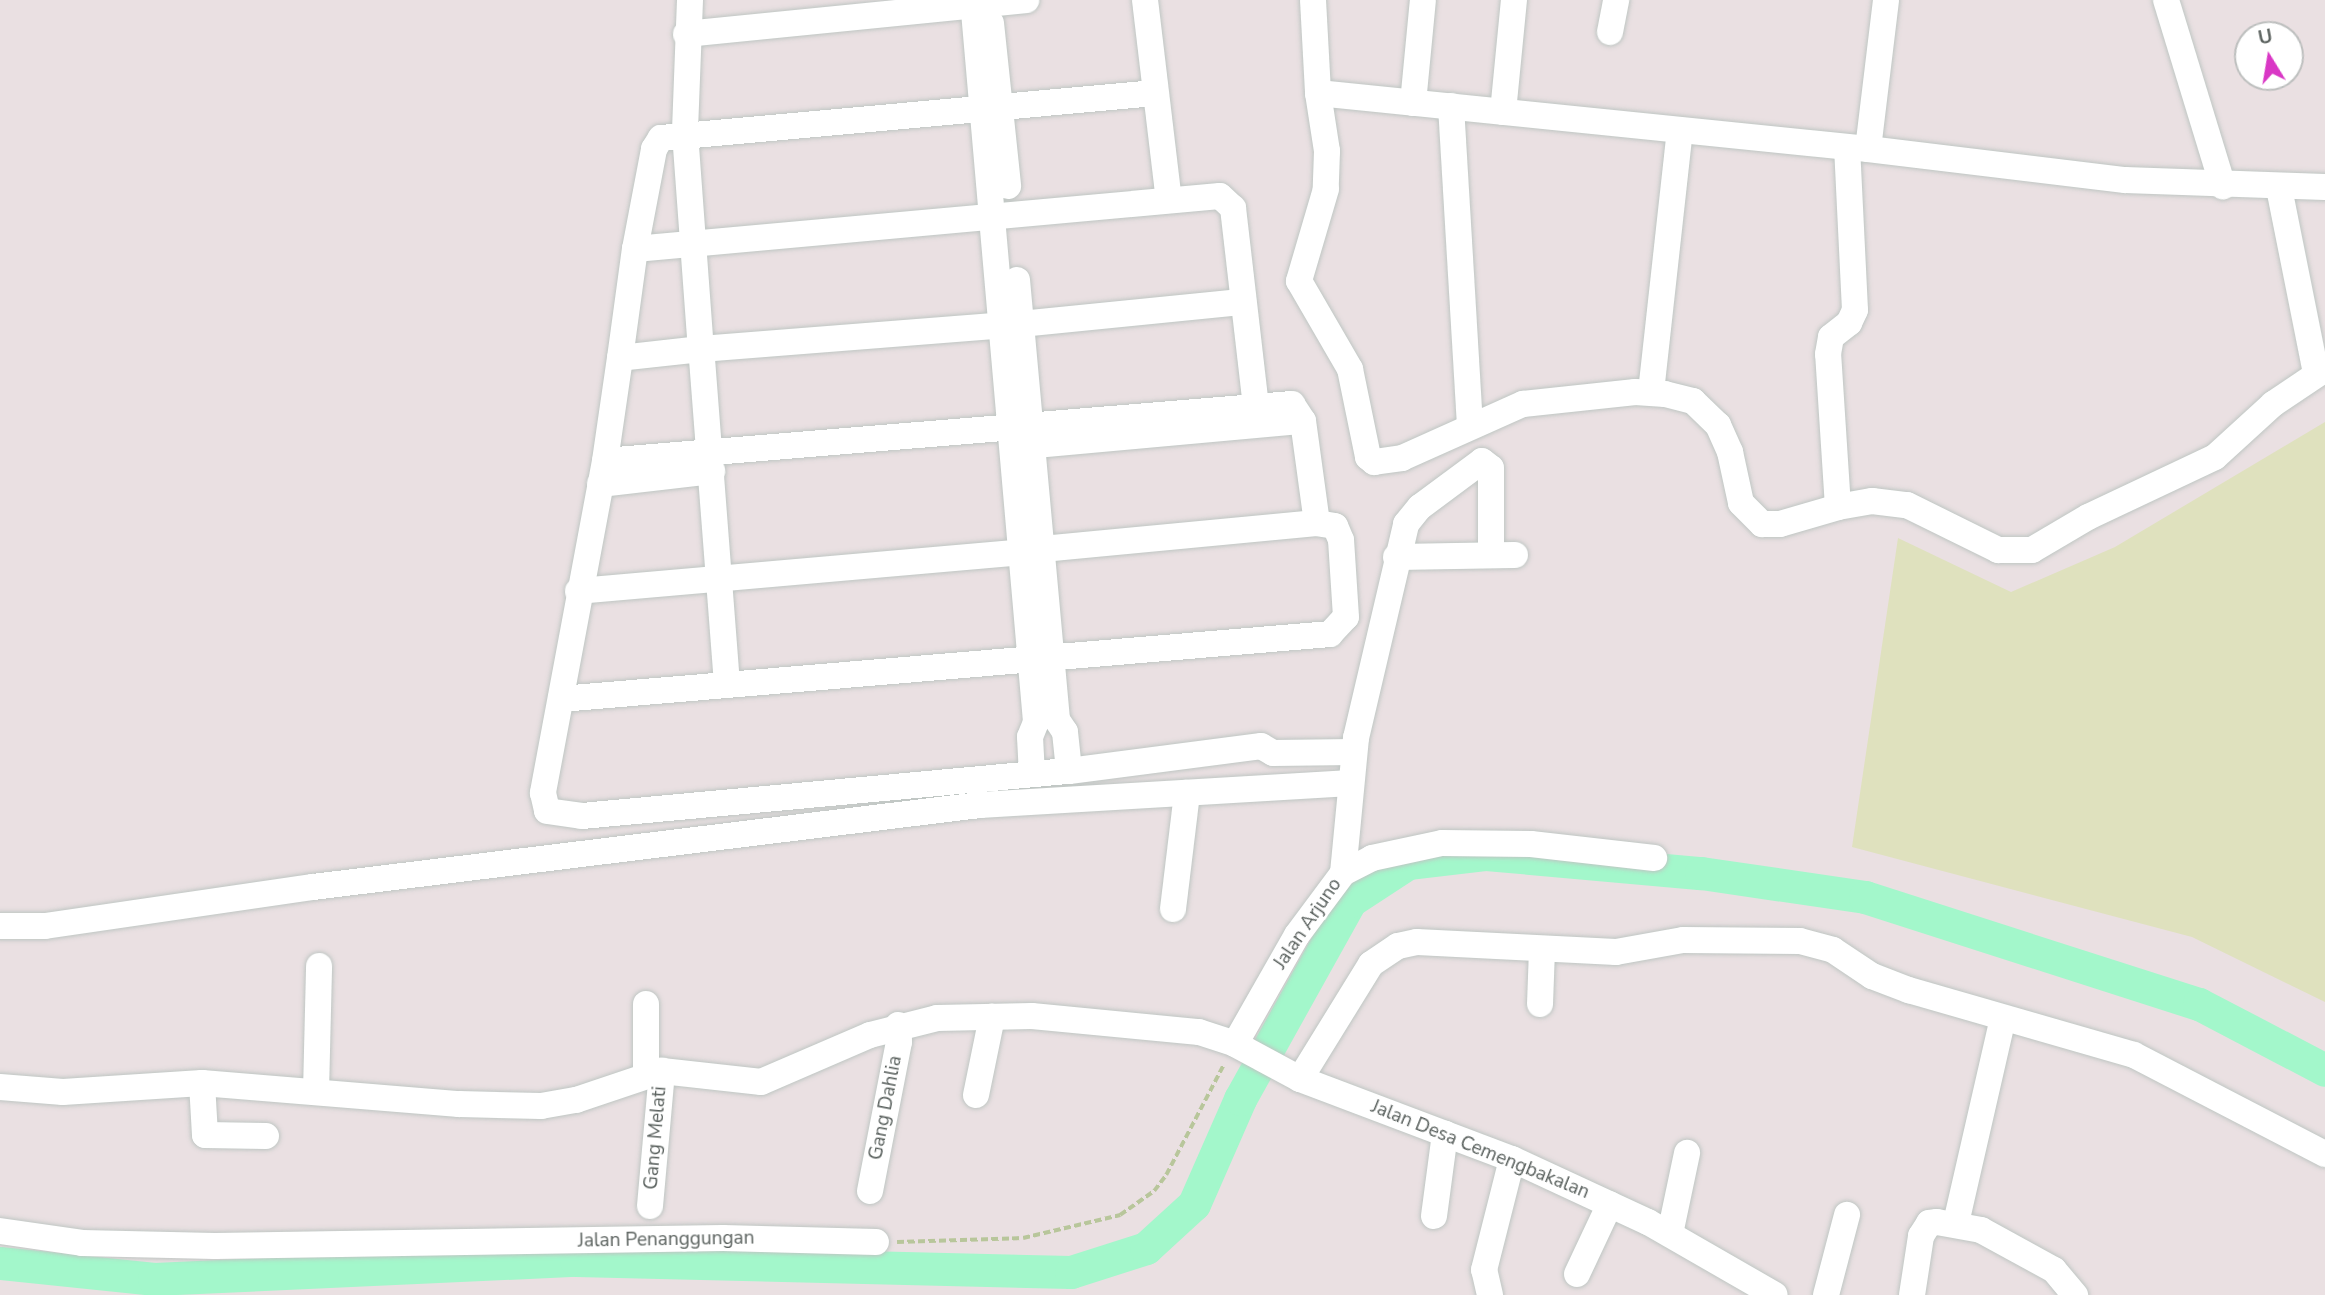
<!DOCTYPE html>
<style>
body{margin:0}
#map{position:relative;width:2325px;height:1295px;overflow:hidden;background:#eae0e2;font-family:"Nunito Sans",sans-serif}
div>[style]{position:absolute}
.green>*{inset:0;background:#dfe1be}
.river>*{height:33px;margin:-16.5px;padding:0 16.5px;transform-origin:16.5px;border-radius:16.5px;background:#a3f7cb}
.path>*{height:3.5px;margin-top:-1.75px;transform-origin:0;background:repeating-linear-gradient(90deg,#b8c69b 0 7px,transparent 0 10.5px)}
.roads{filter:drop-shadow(0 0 2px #bfc6c3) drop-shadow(0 0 2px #bfc6c3)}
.minor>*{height:26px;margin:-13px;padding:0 13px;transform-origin:13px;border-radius:13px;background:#fff}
span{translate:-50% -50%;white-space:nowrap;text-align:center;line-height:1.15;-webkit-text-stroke:5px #fff;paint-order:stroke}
.street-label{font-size:19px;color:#59605d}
.north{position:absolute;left:2234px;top:21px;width:70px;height:70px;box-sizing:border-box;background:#fff;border:2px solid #bdbfbe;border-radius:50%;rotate:349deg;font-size:19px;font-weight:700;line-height:28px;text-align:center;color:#59605d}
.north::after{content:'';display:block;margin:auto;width:24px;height:32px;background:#d937c5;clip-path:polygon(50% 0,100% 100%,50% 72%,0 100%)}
</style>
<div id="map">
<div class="green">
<div style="clip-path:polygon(2325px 422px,2325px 1002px,2192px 937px,1852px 847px,1898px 538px,2011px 592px,2115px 547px)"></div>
</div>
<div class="river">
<div style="left:0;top:1263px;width:155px;rotate:5.9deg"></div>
<div style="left:154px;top:1279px;width:422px;rotate:-2.6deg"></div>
<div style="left:576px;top:1260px;width:495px;rotate:1.4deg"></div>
<div style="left:1071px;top:1272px;width:79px;rotate:-17.7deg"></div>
<div style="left:1146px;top:1248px;width:65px;rotate:-42.5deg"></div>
<div style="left:1194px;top:1204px;width:115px;rotate:-66.3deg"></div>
<div style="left:1240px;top:1099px;width:227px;rotate:-60.9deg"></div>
<div style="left:1350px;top:901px;width:69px;rotate:-33.2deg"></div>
<div style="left:1408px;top:863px;width:79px;rotate:-6.6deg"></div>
<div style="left:1486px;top:854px;width:216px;rotate:5.1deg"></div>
<div style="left:1701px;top:873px;width:166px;rotate:8.3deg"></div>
<div style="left:1865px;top:897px;width:351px;rotate:17.8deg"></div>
<div style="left:2199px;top:1004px;width:142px;rotate:27.6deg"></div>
</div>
<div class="path">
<div style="left:897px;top:1242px;width:126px;rotate:-1.8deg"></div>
<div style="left:1023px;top:1238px;width:100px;rotate:-13.3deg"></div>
<div style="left:1120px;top:1215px;width:42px;rotate:-35.2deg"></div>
<div style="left:1154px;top:1191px;width:20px;rotate:-53deg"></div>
<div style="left:1166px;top:1175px;width:125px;rotate:-62.4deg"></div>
</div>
<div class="roads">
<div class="minor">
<div style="left:690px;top:0;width:133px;rotate:92.2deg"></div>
<div style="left:685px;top:133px;width:217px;rotate:85.8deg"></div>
<div style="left:701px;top:349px;width:81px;rotate:173.7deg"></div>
<div style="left:620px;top:358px;width:104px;rotate:98.3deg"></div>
<div style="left:605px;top:461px;width:338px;rotate:100.6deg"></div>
<div style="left:543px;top:793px;width:18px;rotate:77deg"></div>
<div style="left:547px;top:811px;width:35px;rotate:8deg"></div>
<div style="left:582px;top:816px;width:489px;rotate:-5.3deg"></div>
<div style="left:1069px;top:771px;width:194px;rotate:-7.4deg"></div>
<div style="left:1261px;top:746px;width:14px;rotate:30deg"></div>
<div style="left:1273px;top:753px;width:81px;rotate:-0.7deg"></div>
<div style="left:973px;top:0;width:725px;rotate:85.01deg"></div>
<div style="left:1036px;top:722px;width:16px;rotate:112deg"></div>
<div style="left:1030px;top:737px;width:37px;rotate:87deg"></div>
<div style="left:1145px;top:0;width:201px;rotate:83.2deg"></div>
<div style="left:1313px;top:0;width:93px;rotate:86.9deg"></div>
<div style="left:1318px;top:93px;width:553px;rotate:5.81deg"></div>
<div style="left:1868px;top:149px;width:259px;rotate:6.9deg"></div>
<div style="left:2125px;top:180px;width:200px;rotate:2deg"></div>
<div style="left:2166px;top:0;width:195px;rotate:73deg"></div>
<div style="left:991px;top:23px;width:164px;rotate:84deg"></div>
<div style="left:1610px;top:32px;width:33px;rotate:-79deg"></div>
<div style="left:686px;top:34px;width:342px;rotate:-5.7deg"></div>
<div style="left:1318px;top:93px;width:59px;rotate:81.2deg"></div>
<div style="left:1327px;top:151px;width:38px;rotate:92deg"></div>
<div style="left:1326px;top:189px;width:96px;rotate:106.4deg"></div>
<div style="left:1299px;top:281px;width:102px;rotate:59.9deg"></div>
<div style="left:1350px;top:369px;width:90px;rotate:78.4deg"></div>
<div style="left:1368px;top:457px;width:8px;rotate:40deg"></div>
<div style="left:1374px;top:462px;width:28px;rotate:-8deg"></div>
<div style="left:1402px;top:458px;width:133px;rotate:-24.1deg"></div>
<div style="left:1523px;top:404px;width:113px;rotate:-6.1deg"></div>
<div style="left:1635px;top:392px;width:30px;rotate:4deg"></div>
<div style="left:1665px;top:394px;width:29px;rotate:14deg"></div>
<div style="left:1693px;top:401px;width:35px;rotate:44deg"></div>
<div style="left:1718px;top:425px;width:30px;rotate:66deg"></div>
<div style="left:1730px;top:452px;width:52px;rotate:77.8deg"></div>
<div style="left:1741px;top:503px;width:30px;rotate:45deg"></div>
<div style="left:1762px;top:524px;width:18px"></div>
<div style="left:1780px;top:524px;width:60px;rotate:-16.3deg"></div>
<div style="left:1838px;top:507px;width:153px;rotate:-93.7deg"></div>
<div style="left:1828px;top:354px;width:17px;rotate:-80deg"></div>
<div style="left:1831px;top:337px;width:23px;rotate:-38deg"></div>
<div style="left:1849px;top:323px;width:14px;rotate:-65deg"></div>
<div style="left:1855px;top:310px;width:163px;rotate:-92.8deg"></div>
<div style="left:1413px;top:103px;width:103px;rotate:-84.5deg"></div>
<div style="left:1451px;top:106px;width:319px;rotate:86.6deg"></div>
<div style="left:1503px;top:112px;width:113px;rotate:-84.4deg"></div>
<div style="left:1868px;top:149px;width:150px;rotate:-83.1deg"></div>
<div style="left:2279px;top:188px;width:189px;rotate:78.7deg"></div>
<div style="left:635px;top:249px;width:587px;rotate:-5.18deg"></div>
<div style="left:1220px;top:196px;width:18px;rotate:43deg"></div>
<div style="left:1233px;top:208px;width:200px;rotate:83.4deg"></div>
<div style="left:1017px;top:280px;width:442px;rotate:84.8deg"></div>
<div style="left:1057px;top:720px;width:14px;rotate:56deg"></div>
<div style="left:1065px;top:732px;width:39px;rotate:84deg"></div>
<div style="left:1021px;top:324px;width:223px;rotate:-5.7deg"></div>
<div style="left:620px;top:358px;width:110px;rotate:-82.2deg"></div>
<div style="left:635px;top:249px;width:102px;rotate:-79.2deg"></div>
<div style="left:654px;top:149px;width:13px;rotate:-58deg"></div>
<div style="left:661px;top:138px;width:494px;rotate:-5.2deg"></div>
<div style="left:1651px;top:392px;width:263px;rotate:-83.7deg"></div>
<div style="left:1015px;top:447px;width:284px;rotate:-5.2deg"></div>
<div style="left:600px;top:484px;width:113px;rotate:-6.6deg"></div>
<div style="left:1838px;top:507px;width:35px;rotate:-10deg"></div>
<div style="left:1872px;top:501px;width:35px;rotate:7deg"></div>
<div style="left:1907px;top:505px;width:102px;rotate:26.3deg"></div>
<div style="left:1998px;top:550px;width:34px"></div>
<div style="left:2032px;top:550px;width:65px;rotate:-30.5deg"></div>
<div style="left:2088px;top:517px;width:140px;rotate:-25.3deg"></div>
<div style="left:2215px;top:457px;width:79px;rotate:-42.4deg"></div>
<div style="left:2273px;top:404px;width:63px;rotate:-33.9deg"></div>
<div style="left:1042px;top:549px;width:276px;rotate:-5.4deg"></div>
<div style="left:1396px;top:557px;width:119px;rotate:-1deg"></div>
<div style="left:578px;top:591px;width:445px;rotate:-5deg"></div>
<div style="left:727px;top:684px;width:336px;rotate:-94.4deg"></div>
<div style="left:701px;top:349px;width:303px;rotate:-4.5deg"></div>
<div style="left:561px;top:699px;width:772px;rotate:-4.83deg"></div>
<div style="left:1330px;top:634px;width:23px;rotate:-47deg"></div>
<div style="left:1346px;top:617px;width:77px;rotate:-93.7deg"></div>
<div style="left:1341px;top:540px;width:15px;rotate:-113deg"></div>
<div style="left:1335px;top:526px;width:18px;rotate:-171deg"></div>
<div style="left:1317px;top:523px;width:103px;rotate:-97.8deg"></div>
<div style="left:1303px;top:421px;width:20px;rotate:-123deg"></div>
<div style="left:1292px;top:404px;width:689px;rotate:175.26deg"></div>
<div style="left:1343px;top:873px;width:33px;rotate:-27deg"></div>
<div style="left:1372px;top:858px;width:72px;rotate:-12.1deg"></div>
<div style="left:1442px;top:843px;width:89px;rotate:0.6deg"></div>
<div style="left:1531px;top:844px;width:124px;rotate:6.5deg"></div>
<div style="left:1173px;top:909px;width:117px;rotate:-83.1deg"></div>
<div style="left:0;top:926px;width:45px"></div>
<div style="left:45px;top:926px;width:271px;rotate:-8.3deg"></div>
<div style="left:313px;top:887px;width:672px;rotate:-7.01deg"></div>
<div style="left:980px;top:805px;width:371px;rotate:-3.4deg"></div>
<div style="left:646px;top:1004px;width:69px;rotate:90deg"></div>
<div style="left:1540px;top:1004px;width:55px;rotate:-87.9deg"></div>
<div style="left:1235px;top:1044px;width:125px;rotate:-60.4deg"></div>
<div style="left:1297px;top:935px;width:77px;rotate:-53.4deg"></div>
<div style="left:1343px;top:873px;width:136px;rotate:-84.5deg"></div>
<div style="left:1356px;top:738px;width:220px;rotate:-76.8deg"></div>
<div style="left:1406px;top:524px;width:22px;rotate:-51deg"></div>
<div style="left:1420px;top:507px;width:77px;rotate:-36.6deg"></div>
<div style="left:1482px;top:461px;width:11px;rotate:38deg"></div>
<div style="left:1491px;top:468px;width:85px;rotate:90deg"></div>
<div style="left:1300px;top:1079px;width:135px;rotate:-58.3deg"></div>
<div style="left:1371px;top:964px;width:32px;rotate:-34deg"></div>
<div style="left:1398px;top:946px;width:19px;rotate:-12deg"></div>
<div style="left:1417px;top:942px;width:199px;rotate:2.9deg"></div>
<div style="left:1616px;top:952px;width:68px;rotate:-10.2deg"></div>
<div style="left:1683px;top:940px;width:117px;rotate:0.5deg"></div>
<div style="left:1800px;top:941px;width:34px;rotate:15deg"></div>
<div style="left:1833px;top:950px;width:47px;rotate:33.7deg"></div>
<div style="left:1872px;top:976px;width:40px;rotate:21deg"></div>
<div style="left:1909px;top:990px;width:234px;rotate:16.1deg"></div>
<div style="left:2134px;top:1055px;width:215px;rotate:27.4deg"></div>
<div style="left:202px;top:1083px;width:52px;rotate:86.7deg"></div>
<div style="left:205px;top:1135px;width:61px;rotate:0.9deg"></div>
<div style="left:0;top:1087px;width:63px;rotate:4.5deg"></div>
<div style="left:63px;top:1092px;width:139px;rotate:-3.7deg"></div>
<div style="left:202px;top:1083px;width:258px;rotate:4.7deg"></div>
<div style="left:459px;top:1104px;width:82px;rotate:1.4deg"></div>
<div style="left:541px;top:1106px;width:36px;rotate:-10deg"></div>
<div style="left:576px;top:1100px;width:91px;rotate:-18.6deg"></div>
<div style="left:662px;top:1071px;width:100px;rotate:6.3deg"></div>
<div style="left:761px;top:1082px;width:119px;rotate:-23.3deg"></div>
<div style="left:870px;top:1035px;width:69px;rotate:-14.2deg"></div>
<div style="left:937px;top:1018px;width:95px;rotate:-1.2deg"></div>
<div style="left:1032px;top:1016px;width:168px;rotate:5.5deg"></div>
<div style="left:1199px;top:1032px;width:38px;rotate:18deg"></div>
<div style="left:1235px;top:1044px;width:74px;rotate:28.3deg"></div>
<div style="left:1300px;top:1079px;width:227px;rotate:20.7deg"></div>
<div style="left:1512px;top:1159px;width:150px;rotate:24.9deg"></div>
<div style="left:1648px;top:1222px;width:146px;rotate:29.9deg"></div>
<div style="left:316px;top:1092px;width:126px;rotate:-88.6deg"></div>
<div style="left:976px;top:1095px;width:80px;rotate:-78.4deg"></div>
<div style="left:870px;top:1191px;width:152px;rotate:-79deg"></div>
<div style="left:899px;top:1042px;width:17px;rotate:-93deg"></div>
<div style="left:650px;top:1206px;width:136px;rotate:-84.9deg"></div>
<div style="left:1434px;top:1216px;width:83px;rotate:-82.4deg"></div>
<div style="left:1956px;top:1223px;width:210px;rotate:-77.1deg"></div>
<div style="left:0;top:1231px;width:83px;rotate:8.3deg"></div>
<div style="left:82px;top:1243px;width:133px;rotate:1.3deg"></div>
<div style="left:215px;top:1246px;width:508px;rotate:-0.9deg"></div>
<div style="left:723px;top:1238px;width:153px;rotate:1.5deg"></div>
<div style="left:1670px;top:1234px;width:83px;rotate:-78.1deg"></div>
<div style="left:1577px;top:1274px;width:77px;rotate:-64.8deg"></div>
<div style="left:1490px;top:1295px;width:26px;rotate:-103deg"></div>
<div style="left:1484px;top:1270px;width:114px;rotate:-75.8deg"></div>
<div style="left:1826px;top:1295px;width:83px;rotate:-75.3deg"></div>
<div style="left:1912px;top:1295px;width:60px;rotate:-81.3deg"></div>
<div style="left:1921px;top:1236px;width:15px;rotate:-58deg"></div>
<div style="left:1929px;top:1223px;width:8px;rotate:-7deg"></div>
<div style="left:1937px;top:1222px;width:45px;rotate:10.3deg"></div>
<div style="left:1981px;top:1230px;width:83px;rotate:28.7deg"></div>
<div style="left:2054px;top:1270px;width:33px;rotate:50deg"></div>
</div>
</div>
<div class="street-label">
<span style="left:1308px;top:924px;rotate:-56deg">Jalan Arjuno</span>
<span style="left:886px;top:1108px;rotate:-79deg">Gang Dahlia</span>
<span style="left:656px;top:1138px;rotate:-85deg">Gang Melati</span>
<span style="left:1480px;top:1150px;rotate:22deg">Jalan Desa Cemengbakalan</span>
<span style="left:666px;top:1240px;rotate:-1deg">Jalan Penanggungan</span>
</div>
<div class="north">U</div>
</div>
